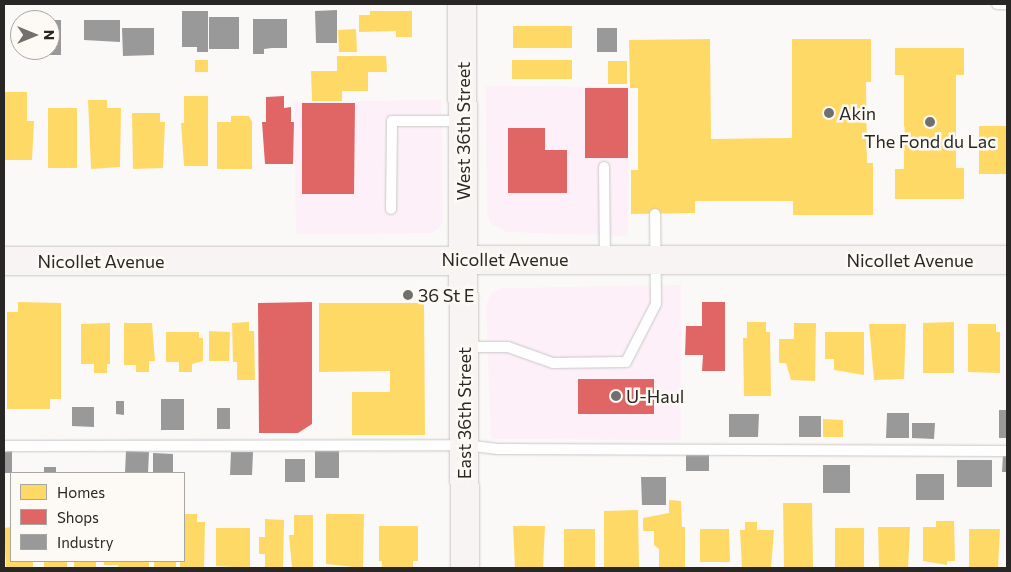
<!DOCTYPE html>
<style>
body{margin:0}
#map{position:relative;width:1011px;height:572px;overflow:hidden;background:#fbf9f7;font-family:Commissioner,sans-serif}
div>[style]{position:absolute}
.commercial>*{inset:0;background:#fdf0f8}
.homes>*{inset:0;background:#ffd966}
.shops>*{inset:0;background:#e06666}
.industry>*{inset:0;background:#999}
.roads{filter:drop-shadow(0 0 1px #c8c7c5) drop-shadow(0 0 1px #c8c7c5)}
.lane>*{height:10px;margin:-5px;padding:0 5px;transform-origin:5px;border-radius:5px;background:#fefefe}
.secondary>*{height:28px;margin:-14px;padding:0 14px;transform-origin:14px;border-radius:14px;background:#f8f4f3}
.dots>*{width:14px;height:14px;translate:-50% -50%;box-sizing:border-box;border:2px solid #fdfaf5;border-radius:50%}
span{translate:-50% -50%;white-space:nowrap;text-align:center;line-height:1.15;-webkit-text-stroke:5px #fdfaf5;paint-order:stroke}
.poi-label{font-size:18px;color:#282725}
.left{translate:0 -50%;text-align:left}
.street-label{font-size:18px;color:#282725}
.frame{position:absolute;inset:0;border:5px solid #282725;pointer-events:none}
.legend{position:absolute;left:10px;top:472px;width:175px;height:90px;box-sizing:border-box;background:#fdfaf5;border:1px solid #a8a6a2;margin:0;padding:6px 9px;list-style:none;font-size:15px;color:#282725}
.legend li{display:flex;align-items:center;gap:10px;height:25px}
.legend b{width:25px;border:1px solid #a8a6a2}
.north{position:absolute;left:10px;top:10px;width:50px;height:50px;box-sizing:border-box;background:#fdfaf5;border:1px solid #a8a6a2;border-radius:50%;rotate:90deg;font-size:14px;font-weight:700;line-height:20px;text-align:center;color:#282725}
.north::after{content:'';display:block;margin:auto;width:18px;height:22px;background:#72706e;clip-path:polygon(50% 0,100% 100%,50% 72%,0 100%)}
</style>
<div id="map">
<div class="commercial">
<div style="clip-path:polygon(486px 86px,629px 87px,628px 236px,508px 232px,491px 225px,487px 211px)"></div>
<div style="clip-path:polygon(441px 100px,443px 223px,438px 229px,431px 233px,296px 234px,294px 102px)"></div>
<div style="clip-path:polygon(681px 285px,681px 440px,491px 439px,486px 305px,491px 293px,501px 288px)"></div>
</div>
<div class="homes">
<div style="clip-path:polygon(370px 11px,412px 11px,412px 37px,396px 37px,396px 31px,359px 32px,359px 15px,370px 15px)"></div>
<div style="clip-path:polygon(513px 26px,572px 26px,572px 48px,513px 48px)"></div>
<div style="clip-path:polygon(356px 29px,357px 52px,339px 52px,338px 30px)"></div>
<div style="clip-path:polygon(710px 39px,711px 139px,792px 138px,792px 39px,871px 39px,871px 82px,866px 82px,867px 163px,873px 163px,873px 215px,793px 215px,793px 201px,695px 201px,695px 213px,631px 214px,631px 170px,638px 170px,638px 88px,630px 88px,629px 40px)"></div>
<div style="clip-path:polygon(895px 48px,964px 48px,964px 75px,956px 75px,956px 168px,964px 168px,964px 199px,895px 199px,895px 169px,904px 169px,904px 75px,895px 75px)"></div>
<div style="clip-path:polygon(337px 56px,386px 56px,387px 72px,368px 72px,368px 91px,342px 91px,342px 101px,312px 101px,311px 71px,337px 71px)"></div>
<div style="clip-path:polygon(195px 60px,208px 60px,208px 72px,195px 72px)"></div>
<div style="clip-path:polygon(512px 60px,572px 60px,572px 79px,512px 79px)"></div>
<div style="clip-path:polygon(608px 61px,627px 61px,627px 84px,608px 84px)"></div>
<div style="clip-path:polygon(4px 92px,27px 92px,27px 121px,34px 121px,32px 160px,5px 160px)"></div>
<div style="clip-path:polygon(184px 96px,208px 96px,208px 166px,184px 166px,181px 123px,184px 123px)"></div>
<div style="clip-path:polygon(88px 100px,107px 100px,107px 108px,121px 108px,120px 167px,91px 169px)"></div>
<div style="clip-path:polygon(48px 108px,77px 108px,77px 168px,48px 168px)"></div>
<div style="clip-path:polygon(132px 113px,160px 113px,160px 122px,165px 122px,163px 168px,133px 169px)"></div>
<div style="clip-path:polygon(231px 116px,249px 116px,252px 122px,252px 169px,217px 169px,217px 122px,231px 122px)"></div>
<div style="clip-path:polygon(979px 126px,1007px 126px,1007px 174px,979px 174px)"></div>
<div style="clip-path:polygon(18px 302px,61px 303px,61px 399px,50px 399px,50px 409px,7px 409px,7px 312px,18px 312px)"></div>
<div style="clip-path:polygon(319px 303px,424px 303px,425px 435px,352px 435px,352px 392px,390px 392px,390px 371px,319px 372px)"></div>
<div style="clip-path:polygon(249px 322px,249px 331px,254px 331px,255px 380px,237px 380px,237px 362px,233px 362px,232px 323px)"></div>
<div style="clip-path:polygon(747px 322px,766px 322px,766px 332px,770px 332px,771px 396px,744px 396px,743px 338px,747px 338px)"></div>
<div style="clip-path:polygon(954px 322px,954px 373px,923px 373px,923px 323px)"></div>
<div style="clip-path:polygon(110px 323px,110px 364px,107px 364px,107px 373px,94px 373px,94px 364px,81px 364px,81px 324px)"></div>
<div style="clip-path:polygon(124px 323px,152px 323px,155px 361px,149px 361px,149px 372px,136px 372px,136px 365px,124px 365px)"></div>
<div style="clip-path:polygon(794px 323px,816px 323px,815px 381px,791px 380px,786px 363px,779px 363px,779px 339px,794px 339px)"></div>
<div style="clip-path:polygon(869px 324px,906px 324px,904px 379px,874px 380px)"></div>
<div style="clip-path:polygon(968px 324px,996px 324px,996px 332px,1000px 332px,1000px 373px,968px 372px)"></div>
<div style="clip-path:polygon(209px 331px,230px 332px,229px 361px,209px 361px)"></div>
<div style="clip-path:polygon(166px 332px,199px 332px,199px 338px,203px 338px,203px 361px,192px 364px,192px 372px,179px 372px,179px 362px,166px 362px)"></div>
<div style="clip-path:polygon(825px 332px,864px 332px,864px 375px,834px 370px,834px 359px,825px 359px)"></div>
<div style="clip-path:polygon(823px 419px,843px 420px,843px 437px,823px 437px)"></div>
<div style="clip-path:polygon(669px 500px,681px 501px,682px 527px,685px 527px,685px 568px,659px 568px,659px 549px,654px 545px,654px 531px,643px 531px,643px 518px,669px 513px)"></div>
<div style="clip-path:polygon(783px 503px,812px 503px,813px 567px,784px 567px)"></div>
<div style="clip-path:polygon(638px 510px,639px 568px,604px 568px,604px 511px)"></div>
<div style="clip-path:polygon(185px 514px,197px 514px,197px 522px,205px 522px,204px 568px,180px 568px,180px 561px,184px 561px)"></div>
<div style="clip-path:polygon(326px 514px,364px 514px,363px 568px,326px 564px)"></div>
<div style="clip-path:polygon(294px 515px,313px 515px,313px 568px,292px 568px,289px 535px,294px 535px)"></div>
<div style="clip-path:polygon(265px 519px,284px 520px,283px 568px,265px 568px,265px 554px,259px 554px,259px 537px,265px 537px)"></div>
<div style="clip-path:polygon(936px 521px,954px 521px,955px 561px,947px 561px,947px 565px,923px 561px,923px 527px,936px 527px)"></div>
<div style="clip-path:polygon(745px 522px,757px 522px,757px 530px,774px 530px,771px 568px,742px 568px,740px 530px,745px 530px)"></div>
<div style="clip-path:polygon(379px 526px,418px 526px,418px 561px,413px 561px,413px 568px,382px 568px,382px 561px,379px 561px)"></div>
<div style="clip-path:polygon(513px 526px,545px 526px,543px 568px,515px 568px)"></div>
<div style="clip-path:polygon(11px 527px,11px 561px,33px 561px,33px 568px,6px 568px,4px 528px)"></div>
<div style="clip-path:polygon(878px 527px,910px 527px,908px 568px,879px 568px)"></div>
<div style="clip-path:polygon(216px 528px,250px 528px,250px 568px,216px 566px)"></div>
<div style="clip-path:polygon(835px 528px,864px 528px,864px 568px,835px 568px)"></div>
<div style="clip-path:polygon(564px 529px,595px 529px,595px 568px,564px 568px)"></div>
<div style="clip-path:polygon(700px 529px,729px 529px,730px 562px,700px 562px)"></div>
<div style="clip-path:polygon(969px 529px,1000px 529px,998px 568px,969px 568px)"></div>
<div style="clip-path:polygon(44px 561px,67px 561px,67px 568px,44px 568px)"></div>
<div style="clip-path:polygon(74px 561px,96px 561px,96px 568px,74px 568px)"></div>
<div style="clip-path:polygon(104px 561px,149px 561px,149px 568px,118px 568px,118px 565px,104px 565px)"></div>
<div style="clip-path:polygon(154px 561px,176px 561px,176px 568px,154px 568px)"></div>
</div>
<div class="shops">
<div style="clip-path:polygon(585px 88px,628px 88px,628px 158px,585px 158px)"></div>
<div style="clip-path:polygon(284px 96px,284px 108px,291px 107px,291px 122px,294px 122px,293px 164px,265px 164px,262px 122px,266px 122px,266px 97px)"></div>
<div style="clip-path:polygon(302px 103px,355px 103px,354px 194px,302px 194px)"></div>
<div style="clip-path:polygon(508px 128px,545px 128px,545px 150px,567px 150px,567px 193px,508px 193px)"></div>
<div style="clip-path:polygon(312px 302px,312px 424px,298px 433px,259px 433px,258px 303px)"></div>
<div style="clip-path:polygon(702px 302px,725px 302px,725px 371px,702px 371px,703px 355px,685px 355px,686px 326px,702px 326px)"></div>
<div style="clip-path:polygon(578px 379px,654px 379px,654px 414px,578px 414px)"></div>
</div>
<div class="industry">
<div style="clip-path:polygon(337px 10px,337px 43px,316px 43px,315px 11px)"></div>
<div style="clip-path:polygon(182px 11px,208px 11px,208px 52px,197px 52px,197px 47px,182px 47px)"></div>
<div style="clip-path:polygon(209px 17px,239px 17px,239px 49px,209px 49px)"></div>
<div style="clip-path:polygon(253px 19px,287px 19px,287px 48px,272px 48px,264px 49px,264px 54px,253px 54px)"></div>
<div style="clip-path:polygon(50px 20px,61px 20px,61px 55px,35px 55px,35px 50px,50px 50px)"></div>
<div style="clip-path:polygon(84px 20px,120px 20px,120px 42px,84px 40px)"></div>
<div style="clip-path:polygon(122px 28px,154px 28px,154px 55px,123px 56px)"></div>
<div style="clip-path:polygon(597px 28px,617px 28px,617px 52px,597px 52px)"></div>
<div style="clip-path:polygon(161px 399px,184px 399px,184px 430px,161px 430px)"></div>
<div style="clip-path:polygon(116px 401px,124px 401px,124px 415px,116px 414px)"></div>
<div style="clip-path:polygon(72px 407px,94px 407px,94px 427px,72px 426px)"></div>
<div style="clip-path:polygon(217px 408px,230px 408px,230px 429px,217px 429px)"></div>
<div style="clip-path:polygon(999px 410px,1007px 410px,1007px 438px,999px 438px)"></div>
<div style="clip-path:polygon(887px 413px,909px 413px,909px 438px,886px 438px)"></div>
<div style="clip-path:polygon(729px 414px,759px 414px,758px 437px,729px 437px)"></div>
<div style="clip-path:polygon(799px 416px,821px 416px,821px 437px,799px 437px)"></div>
<div style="clip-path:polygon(912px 423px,935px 423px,934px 439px,912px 438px)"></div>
<div style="clip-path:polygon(12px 451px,12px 473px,4px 473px,4px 452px)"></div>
<div style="clip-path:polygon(126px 451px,149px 452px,148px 473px,125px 473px)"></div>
<div style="clip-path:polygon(315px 451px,339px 451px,339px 478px,315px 478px)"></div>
<div style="clip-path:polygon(231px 452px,253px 452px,252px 475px,230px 475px)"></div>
<div style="clip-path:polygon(153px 453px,173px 454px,173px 473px,153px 473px)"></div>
<div style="clip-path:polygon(686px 453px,709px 453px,709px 471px,686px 471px)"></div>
<div style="clip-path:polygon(1003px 455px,1007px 455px,1007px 472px,1002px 472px)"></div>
<div style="clip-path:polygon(285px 459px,305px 459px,305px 482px,285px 482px)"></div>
<div style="clip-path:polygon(957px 460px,992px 460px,992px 487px,957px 487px)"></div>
<div style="clip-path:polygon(823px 465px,850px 465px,850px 493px,823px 493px)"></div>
<div style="clip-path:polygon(44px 467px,56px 467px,56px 473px,44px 473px)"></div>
<div style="clip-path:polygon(916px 474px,944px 474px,944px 500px,916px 500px)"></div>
<div style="clip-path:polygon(641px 477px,666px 477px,666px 505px,642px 505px)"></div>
</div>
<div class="roads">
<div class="lane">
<div style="left:997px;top:4px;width:10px"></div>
<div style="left:604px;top:167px;width:92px;rotate:89.4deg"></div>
<div style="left:391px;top:209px;width:88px;rotate:-89.3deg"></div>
<div style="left:392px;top:121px;width:70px"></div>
<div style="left:465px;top:347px;width:43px"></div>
<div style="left:508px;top:347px;width:48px;rotate:19.6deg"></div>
<div style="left:553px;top:363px;width:73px;rotate:-0.8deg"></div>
<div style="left:626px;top:362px;width:65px;rotate:-62.7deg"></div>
<div style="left:656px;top:304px;width:90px;rotate:-90.6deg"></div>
<div style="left:4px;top:446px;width:461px;rotate:-0.1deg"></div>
<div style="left:465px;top:445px;width:33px;rotate:7deg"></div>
<div style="left:498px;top:449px;width:509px;rotate:0.23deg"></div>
</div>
<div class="secondary">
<div style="left:462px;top:4px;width:564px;rotate:89.7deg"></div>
<div style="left:4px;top:261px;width:1003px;rotate:-0.06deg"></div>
</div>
</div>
<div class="dots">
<div style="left:829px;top:113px;background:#72706e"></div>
<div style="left:930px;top:122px;background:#72706e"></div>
<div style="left:408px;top:295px;background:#72706e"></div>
<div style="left:616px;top:396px;background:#72706e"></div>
</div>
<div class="poi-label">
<span class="left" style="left:839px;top:113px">Akin</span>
<span style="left:930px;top:141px">The Fond du Lac</span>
<span class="left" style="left:418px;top:295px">36 St E</span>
<span class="left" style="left:626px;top:396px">U-Haul</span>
</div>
<div class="street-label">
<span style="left:463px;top:131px;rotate:-90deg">West 36th Street</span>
<span style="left:505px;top:259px">Nicollet Avenue</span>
<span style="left:910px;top:260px">Nicollet Avenue</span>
<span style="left:101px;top:261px">Nicollet Avenue</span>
<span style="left:464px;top:413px;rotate:-90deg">East 36th Street</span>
</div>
<div class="frame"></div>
<ul class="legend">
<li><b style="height:14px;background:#ffd966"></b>Homes</li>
<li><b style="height:14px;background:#e06666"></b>Shops</li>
<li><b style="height:14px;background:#999"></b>Industry</li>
</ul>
<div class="north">N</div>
</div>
